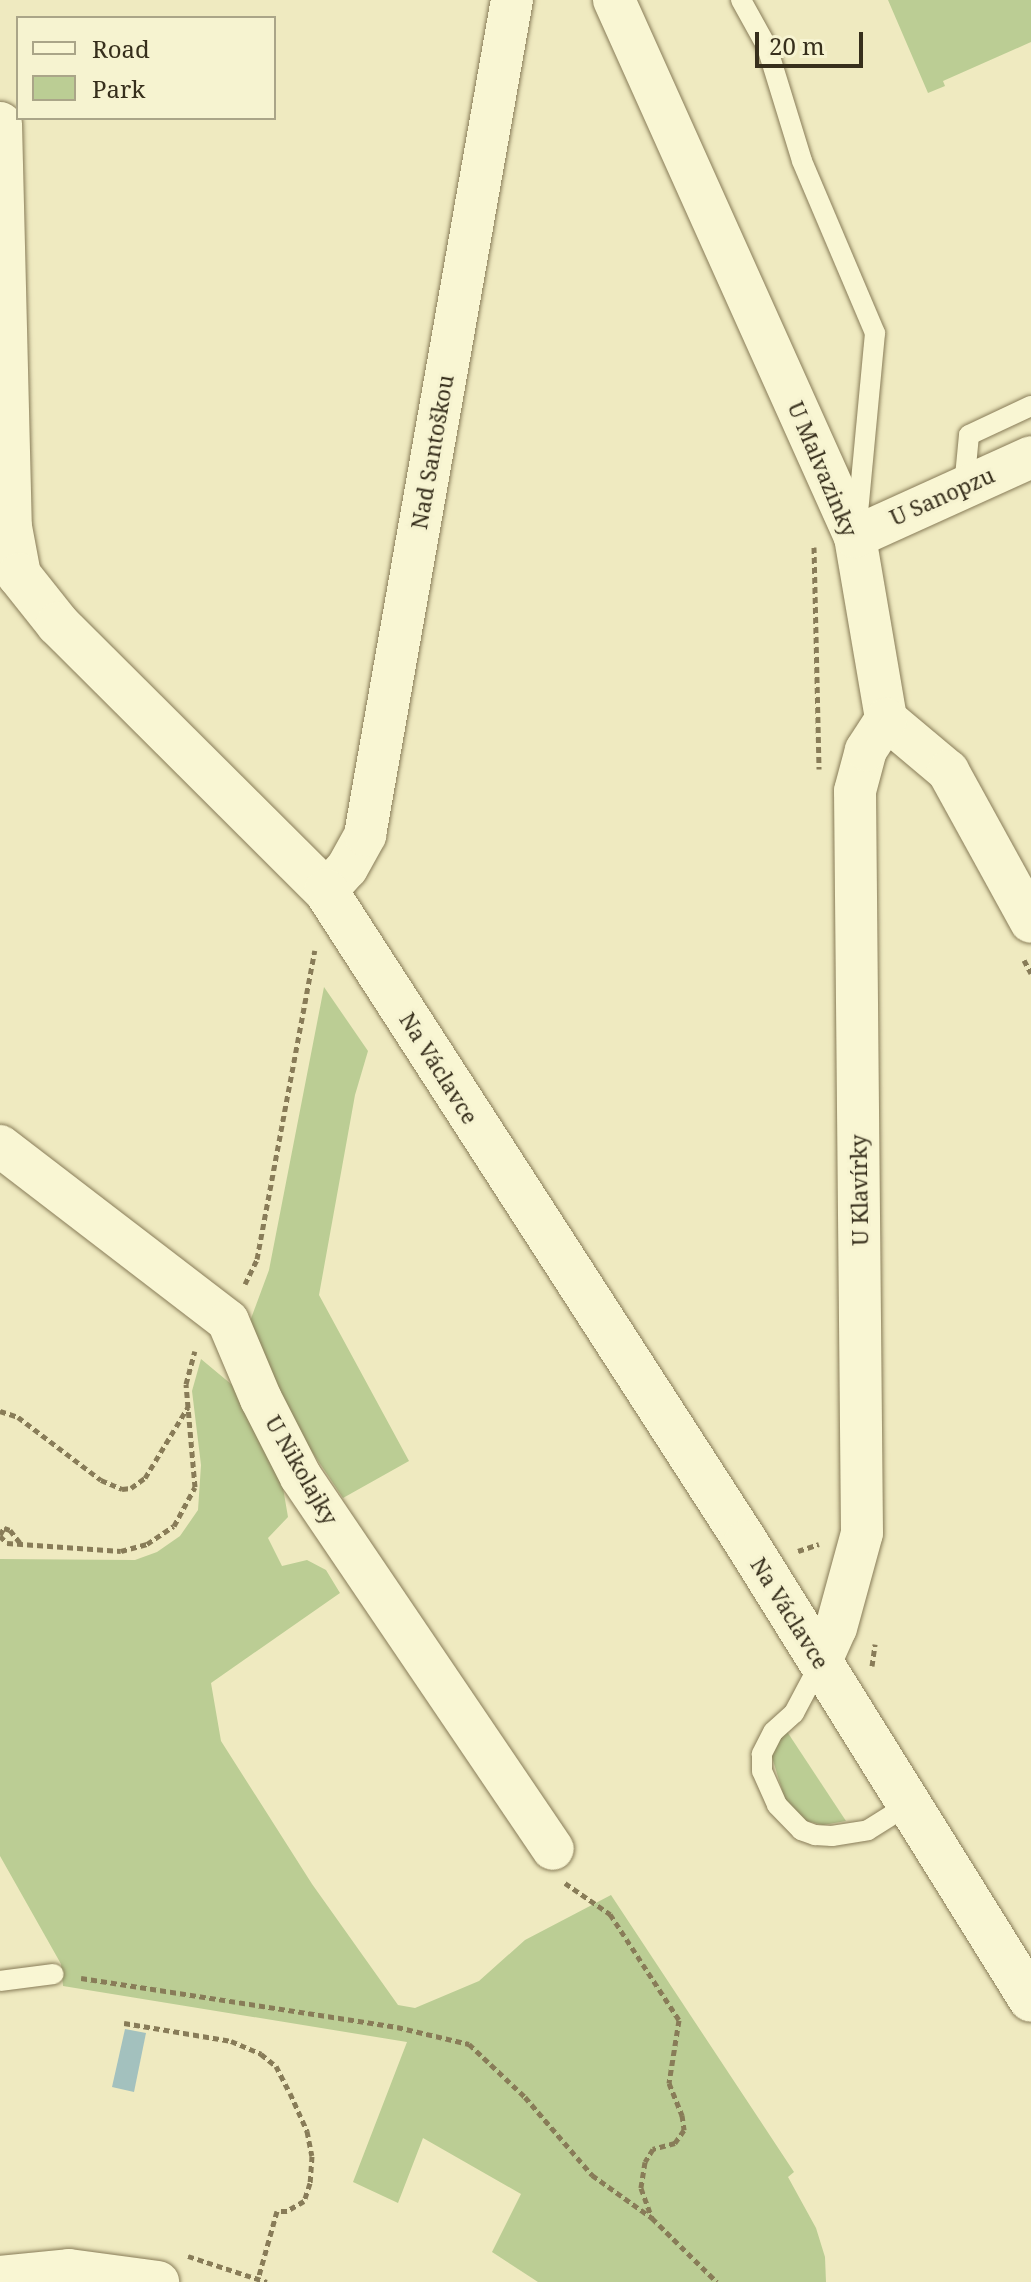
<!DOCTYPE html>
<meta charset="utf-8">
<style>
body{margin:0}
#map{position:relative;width:1031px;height:2282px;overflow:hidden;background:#efeac0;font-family:"Noto Serif",serif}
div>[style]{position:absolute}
.green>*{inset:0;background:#bbcd94}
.water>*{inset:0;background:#a3c1be}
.path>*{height:5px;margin-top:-2.5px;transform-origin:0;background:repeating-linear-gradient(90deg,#887c58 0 6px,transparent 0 10px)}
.roads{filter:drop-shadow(0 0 2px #887c58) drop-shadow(0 0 2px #887c58)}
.service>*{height:20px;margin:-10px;padding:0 10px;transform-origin:10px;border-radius:10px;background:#f9f6d3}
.minor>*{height:42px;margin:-21px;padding:0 21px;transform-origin:21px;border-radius:21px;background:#f9f6d3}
.tertiary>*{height:44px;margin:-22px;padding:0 22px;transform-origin:22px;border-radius:22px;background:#f9f6d3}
span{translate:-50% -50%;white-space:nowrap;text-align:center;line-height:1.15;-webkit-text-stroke:6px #f6f3d0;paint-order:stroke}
.street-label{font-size:22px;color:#372f1c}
.legend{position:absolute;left:16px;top:16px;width:260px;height:104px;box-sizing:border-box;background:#f6f3d0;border:2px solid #aaa588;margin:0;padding:10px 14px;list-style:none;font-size:24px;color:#372f1c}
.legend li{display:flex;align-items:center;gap:16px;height:40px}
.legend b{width:40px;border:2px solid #aaa588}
.scale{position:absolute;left:755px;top:32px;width:108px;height:36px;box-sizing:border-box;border:4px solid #372f1c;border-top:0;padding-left:10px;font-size:24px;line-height:28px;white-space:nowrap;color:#372f1c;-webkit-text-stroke:6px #f6f3d0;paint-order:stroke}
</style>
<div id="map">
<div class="green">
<div style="clip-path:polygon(888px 0,1031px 0,1031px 42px,943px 81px,945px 86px,928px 93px)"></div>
<div style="clip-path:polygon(324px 987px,368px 1051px,355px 1095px,319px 1295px,409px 1461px,343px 1498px,272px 1392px,249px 1324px,269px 1270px)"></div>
<div style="clip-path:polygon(201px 1359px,237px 1389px,282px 1482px,288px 1517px,268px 1538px,282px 1566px,307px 1560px,326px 1570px,340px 1593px,211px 1683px,221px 1741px,312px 1884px,398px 2005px,415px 2008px,479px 1981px,525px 1940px,611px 1895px,794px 2172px,788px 2177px,816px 2228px,825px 2257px,826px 2282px,538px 2282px,492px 2252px,521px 2194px,423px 2138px,398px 2203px,353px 2182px,407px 2042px,63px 1986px,61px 1964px,0 1856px,0 1559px,135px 1560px,157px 1552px,180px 1536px,198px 1510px,201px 1465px,192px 1391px)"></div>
<div style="clip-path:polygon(786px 1730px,846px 1821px,823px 1825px,802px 1820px,785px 1800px,772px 1757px,777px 1741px)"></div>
</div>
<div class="water">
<div style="clip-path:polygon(125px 2029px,146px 2033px,134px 2092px,112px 2087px)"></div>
</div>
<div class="path">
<div style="left:814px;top:547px;width:222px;rotate:88.7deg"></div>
<div style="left:1024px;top:960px;width:15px;rotate:62deg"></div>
<div style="left:245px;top:1284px;width:28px;rotate:-64deg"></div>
<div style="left:257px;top:1259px;width:314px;rotate:-79.4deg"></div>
<div style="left:0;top:1411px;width:19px;rotate:18deg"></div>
<div style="left:18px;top:1417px;width:104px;rotate:37.2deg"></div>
<div style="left:101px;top:1480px;width:23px;rotate:23deg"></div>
<div style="left:122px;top:1489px;width:9px;rotate:-6deg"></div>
<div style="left:131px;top:1488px;width:17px;rotate:-36deg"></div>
<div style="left:145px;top:1478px;width:83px;rotate:-58.8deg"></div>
<div style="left:0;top:1535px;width:8px;rotate:-60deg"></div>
<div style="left:4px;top:1528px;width:6px;rotate:18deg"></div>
<div style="left:10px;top:1530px;width:16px;rotate:52deg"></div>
<div style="left:0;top:1536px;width:10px;rotate:45deg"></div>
<div style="left:7px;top:1543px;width:114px;rotate:4deg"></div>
<div style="left:121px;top:1551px;width:27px;rotate:-15deg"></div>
<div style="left:147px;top:1544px;width:32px;rotate:-34deg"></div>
<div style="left:174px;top:1526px;width:44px;rotate:-61.7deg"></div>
<div style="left:195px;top:1487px;width:103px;rotate:-95deg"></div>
<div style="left:186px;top:1384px;width:34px;rotate:-75deg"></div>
<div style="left:798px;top:1551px;width:22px;rotate:-18deg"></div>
<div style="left:872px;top:1666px;width:22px;rotate:-82deg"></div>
<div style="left:565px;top:1883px;width:55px;rotate:34.6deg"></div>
<div style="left:610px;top:1914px;width:126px;rotate:56.9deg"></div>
<div style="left:679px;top:2020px;width:64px;rotate:99deg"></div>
<div style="left:669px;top:2083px;width:35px;rotate:68deg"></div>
<div style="left:682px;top:2115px;width:15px;rotate:82deg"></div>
<div style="left:684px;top:2130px;width:16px;rotate:125deg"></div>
<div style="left:675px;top:2143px;width:23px;rotate:165deg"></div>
<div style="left:653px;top:2149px;width:15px;rotate:122deg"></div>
<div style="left:645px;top:2162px;width:26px;rotate:99deg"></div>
<div style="left:641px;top:2188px;width:32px;rotate:70deg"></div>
<div style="left:81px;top:1978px;width:320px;rotate:8.8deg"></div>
<div style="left:397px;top:2027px;width:74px;rotate:13.3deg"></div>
<div style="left:469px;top:2044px;width:77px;rotate:43.4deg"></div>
<div style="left:525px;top:2097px;width:103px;rotate:49.3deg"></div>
<div style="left:592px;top:2175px;width:74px;rotate:35.6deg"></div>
<div style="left:652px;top:2218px;width:91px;rotate:44.6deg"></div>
<div style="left:124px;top:2023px;width:109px;rotate:9.5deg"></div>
<div style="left:231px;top:2041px;width:33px;rotate:23deg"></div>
<div style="left:261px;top:2054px;width:19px;rotate:39deg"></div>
<div style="left:276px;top:2066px;width:30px;rotate:63deg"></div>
<div style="left:290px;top:2093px;width:42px;rotate:65.9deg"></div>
<div style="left:307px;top:2131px;width:25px;rotate:79deg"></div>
<div style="left:312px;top:2156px;width:27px;rotate:94deg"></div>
<div style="left:310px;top:2183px;width:19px;rotate:108deg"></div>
<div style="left:304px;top:2201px;width:20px;rotate:150deg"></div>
<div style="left:287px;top:2211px;width:10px;rotate:180deg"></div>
<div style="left:277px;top:2211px;width:71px;rotate:105.6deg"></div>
<div style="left:188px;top:2256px;width:83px;rotate:18.2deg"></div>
</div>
<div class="roads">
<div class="service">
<div style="left:741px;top:0;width:54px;rotate:61deg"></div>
<div style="left:767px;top:47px;width:119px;rotate:72.9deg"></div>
<div style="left:802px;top:161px;width:187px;rotate:67deg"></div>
<div style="left:875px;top:333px;width:190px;rotate:95.4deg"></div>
<div style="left:964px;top:487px;width:52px;rotate:-84.5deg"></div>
<div style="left:969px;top:435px;width:68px;rotate:-25.1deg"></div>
<div style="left:821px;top:1662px;width:58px;rotate:117.9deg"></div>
<div style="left:794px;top:1713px;width:28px;rotate:138deg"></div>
<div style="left:773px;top:1732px;width:25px;rotate:117deg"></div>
<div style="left:762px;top:1754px;width:17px;rotate:90deg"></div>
<div style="left:762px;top:1771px;width:37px;rotate:66deg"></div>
<div style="left:777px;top:1805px;width:35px;rotate:46deg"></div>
<div style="left:801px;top:1830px;width:15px;rotate:20deg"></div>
<div style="left:815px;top:1835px;width:17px;rotate:3deg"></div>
<div style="left:832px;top:1836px;width:36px;rotate:-9deg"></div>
<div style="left:868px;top:1830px;width:47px;rotate:-32deg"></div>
<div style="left:0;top:1981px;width:54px;rotate:-7.4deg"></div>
</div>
<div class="minor">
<div style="left:614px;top:0;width:589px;rotate:65.83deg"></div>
<div style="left:855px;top:537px;width:185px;rotate:80.3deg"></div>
<div style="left:886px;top:719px;width:81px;rotate:40deg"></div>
<div style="left:948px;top:771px;width:172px;rotate:61.2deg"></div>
<div style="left:855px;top:537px;width:193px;rotate:-24.4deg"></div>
<div style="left:326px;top:891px;width:31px;rotate:-48deg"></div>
<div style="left:347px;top:868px;width:38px;rotate:-61deg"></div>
<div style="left:365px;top:835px;width:848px;rotate:-80.02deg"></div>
<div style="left:0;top:1146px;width:287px;rotate:37.5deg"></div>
<div style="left:228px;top:1321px;width:85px;rotate:67.1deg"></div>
<div style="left:261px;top:1399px;width:88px;rotate:62.9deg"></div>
<div style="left:301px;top:1477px;width:449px;rotate:55.9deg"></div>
<div style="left:821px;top:1661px;width:36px;rotate:-66deg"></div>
<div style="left:836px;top:1628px;width:98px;rotate:-74.7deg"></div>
<div style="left:862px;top:1533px;width:742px;rotate:-90.54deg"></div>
<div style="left:855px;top:791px;width:42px;rotate:-75deg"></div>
<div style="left:866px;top:750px;width:37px;rotate:-57deg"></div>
<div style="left:0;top:2277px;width:69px;rotate:-5.8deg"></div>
<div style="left:69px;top:2270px;width:90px;rotate:7.7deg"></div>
</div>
<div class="tertiary">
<div style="left:0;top:124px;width:403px;rotate:88.6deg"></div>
<div style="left:10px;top:527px;width:49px;rotate:79.4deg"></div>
<div style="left:19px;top:575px;width:63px;rotate:51.5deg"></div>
<div style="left:58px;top:624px;width:378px;rotate:44.9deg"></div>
<div style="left:326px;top:891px;width:775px;rotate:57.17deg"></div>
<div style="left:746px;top:1542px;width:539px;rotate:58.11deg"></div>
</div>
</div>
<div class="street-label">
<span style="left:432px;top:452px;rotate:-80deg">Nad Santoškou</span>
<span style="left:823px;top:469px;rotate:67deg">U Malvazinky</span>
<span style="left:942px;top:496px;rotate:-24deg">U Sanopzu</span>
<span style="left:439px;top:1068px;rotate:58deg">Na Václavce</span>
<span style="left:859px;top:1190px;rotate:-91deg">U Klavírky</span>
<span style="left:302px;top:1470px;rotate:60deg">U Nikolajky</span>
<span style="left:790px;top:1613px;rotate:58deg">Na Václavce</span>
</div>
<ul class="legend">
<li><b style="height:10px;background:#f9f6d3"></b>Road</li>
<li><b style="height:22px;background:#bbcd94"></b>Park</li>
</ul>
<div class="scale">20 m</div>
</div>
